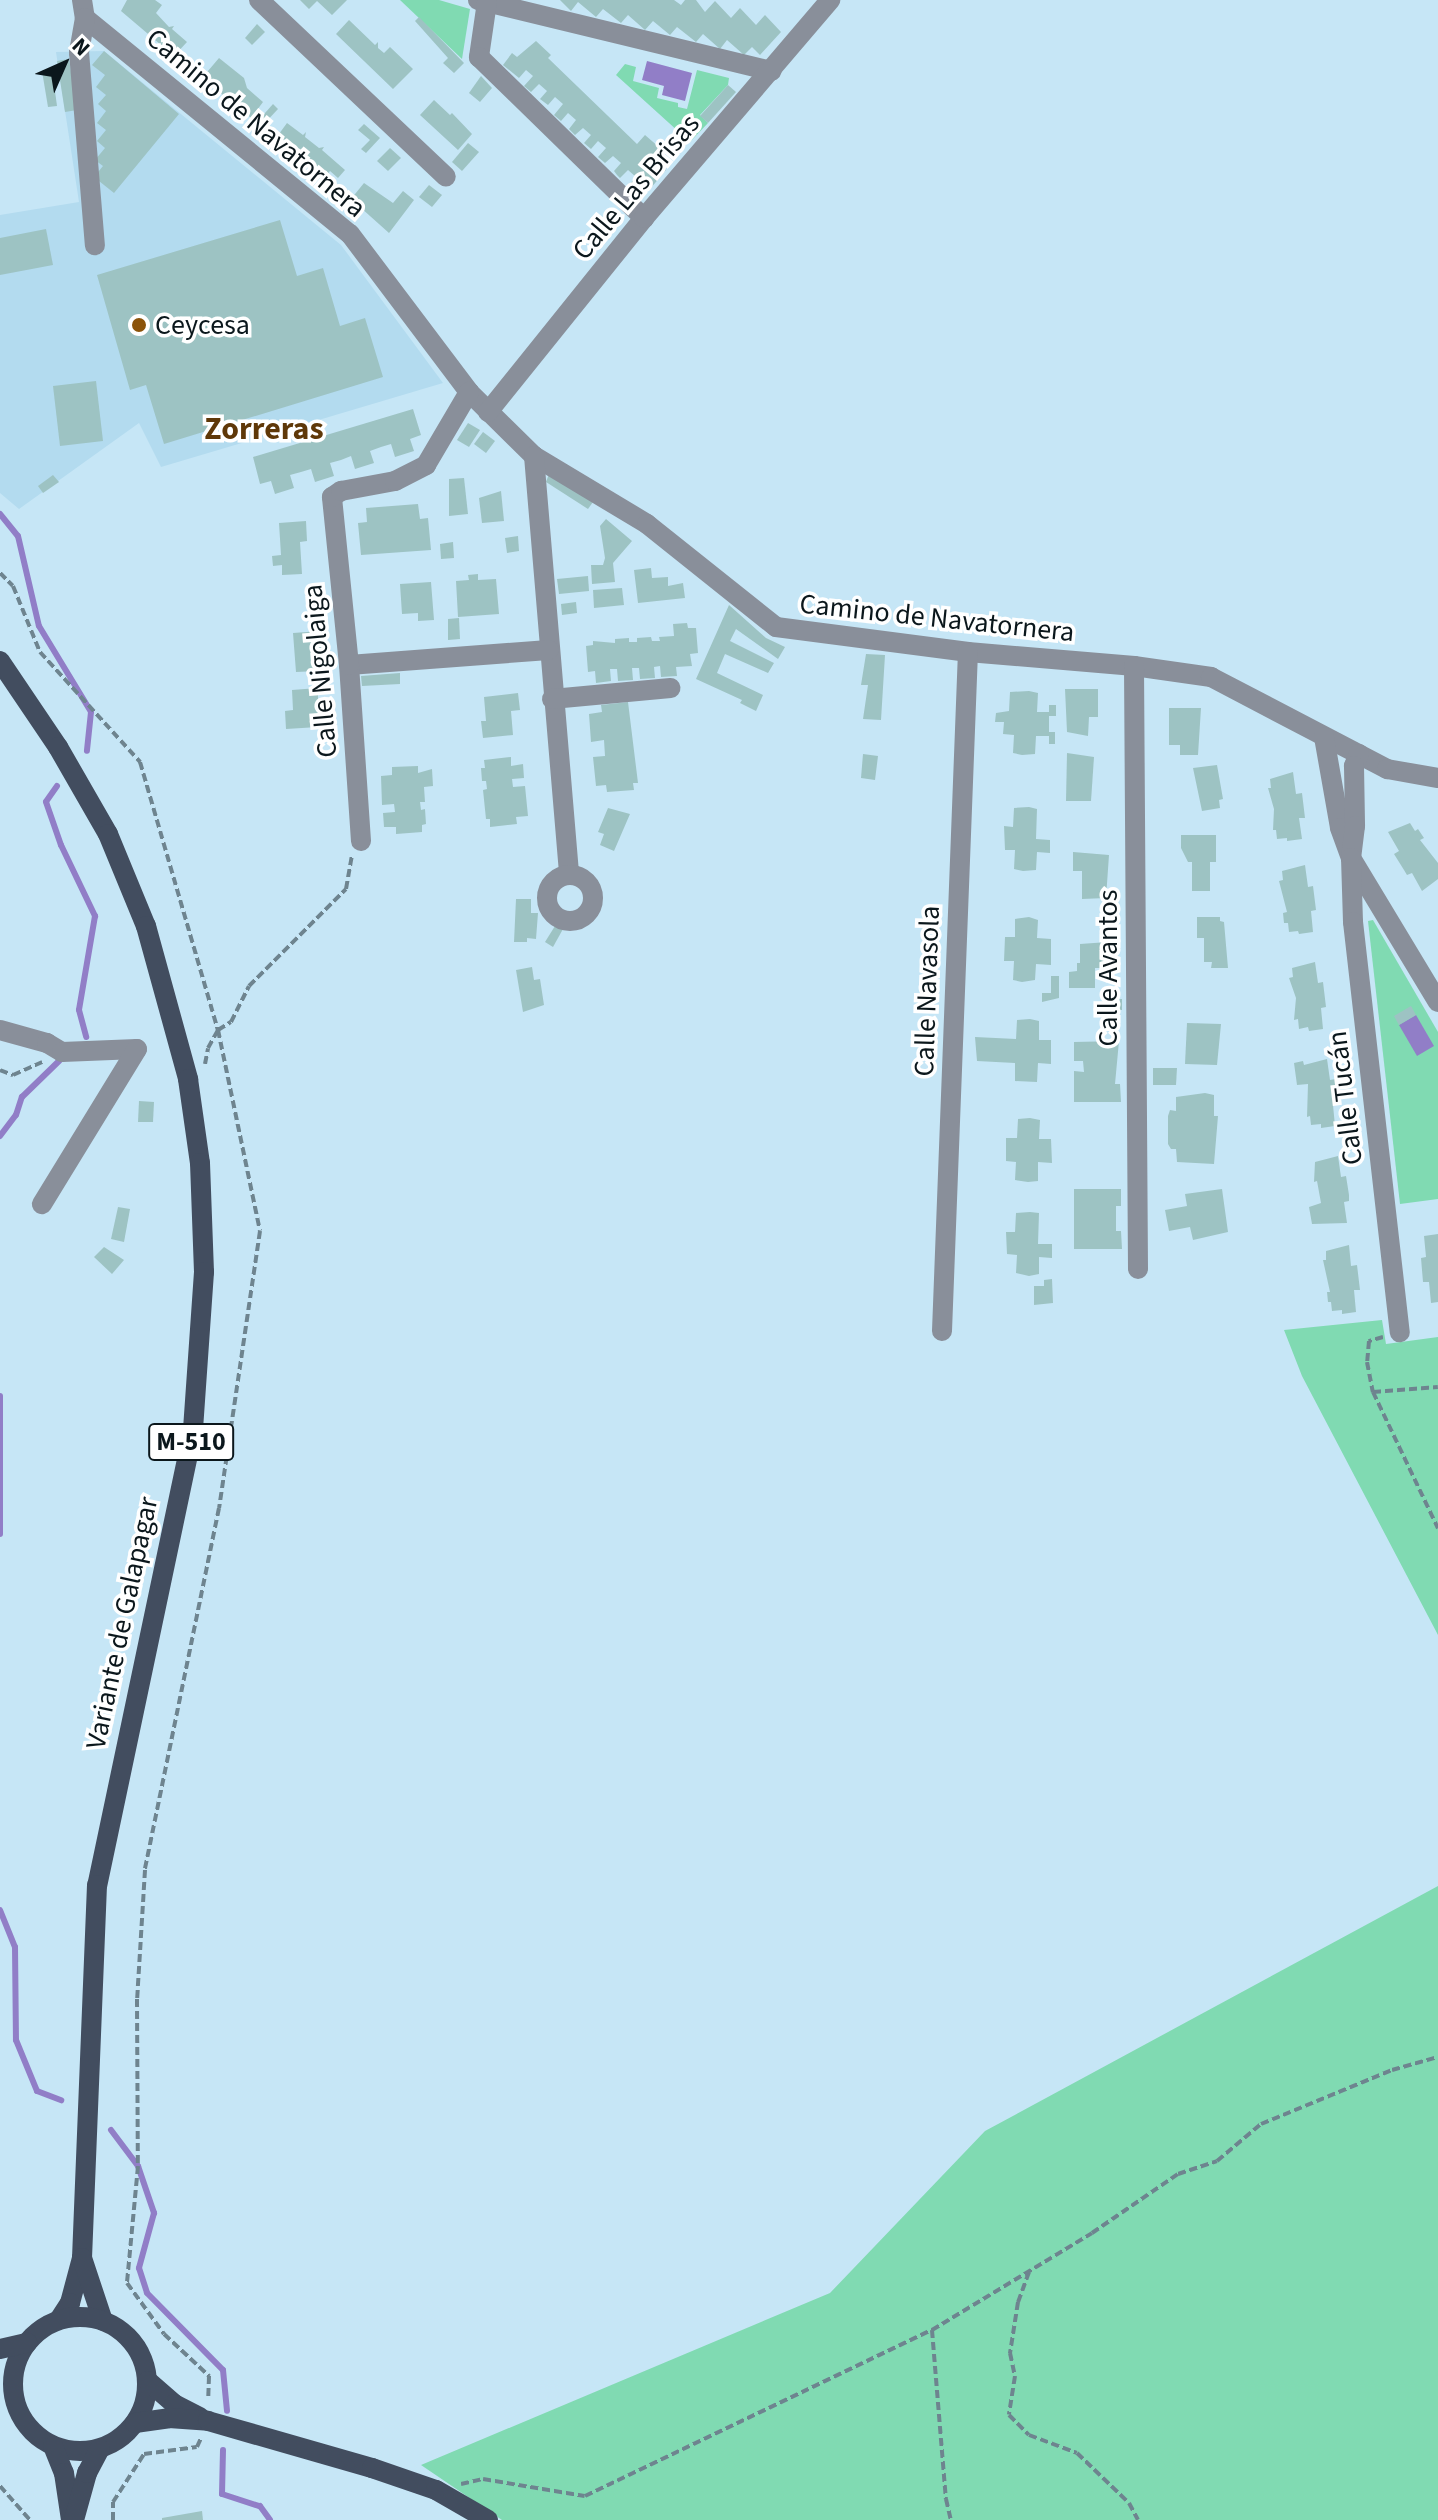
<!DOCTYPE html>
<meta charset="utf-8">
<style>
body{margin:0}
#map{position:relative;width:1438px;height:2520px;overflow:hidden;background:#c6e6f6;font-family:"Source Sans 3",sans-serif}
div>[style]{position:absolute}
.built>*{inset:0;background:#b3dbef}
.green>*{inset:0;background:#80dab2}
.water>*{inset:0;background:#917ec7}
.stream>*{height:6px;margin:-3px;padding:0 3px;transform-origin:3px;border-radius:3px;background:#917ec7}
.building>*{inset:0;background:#9dc3c3}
.path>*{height:4px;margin-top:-2px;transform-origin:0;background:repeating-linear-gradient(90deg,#6e848f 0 8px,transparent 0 12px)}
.minor>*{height:20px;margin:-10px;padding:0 10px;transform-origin:10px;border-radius:10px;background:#898f9a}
.minor>.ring{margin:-10px;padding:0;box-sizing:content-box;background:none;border:20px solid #898f9a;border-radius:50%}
.major>*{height:20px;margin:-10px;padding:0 10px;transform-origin:10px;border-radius:10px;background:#424d5f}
.major>.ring{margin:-10px;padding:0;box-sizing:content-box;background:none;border:20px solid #424d5f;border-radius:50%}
.dots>*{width:22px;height:22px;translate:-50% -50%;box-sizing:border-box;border:4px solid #fff;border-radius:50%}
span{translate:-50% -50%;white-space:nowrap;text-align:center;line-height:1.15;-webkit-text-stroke:7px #fff;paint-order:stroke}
.shield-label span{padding:2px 6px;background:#fff;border:2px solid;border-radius:6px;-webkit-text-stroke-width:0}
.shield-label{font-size:26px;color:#0b171c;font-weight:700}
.street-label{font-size:28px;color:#0b171c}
.poi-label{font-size:28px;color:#0b171c}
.left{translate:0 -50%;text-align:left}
.quarter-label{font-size:32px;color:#5f3808;font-weight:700}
.north{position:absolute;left:24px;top:24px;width:80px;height:80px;-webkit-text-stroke:6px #fff;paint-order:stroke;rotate:45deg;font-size:22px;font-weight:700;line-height:32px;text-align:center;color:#0b171c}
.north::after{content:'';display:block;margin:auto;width:28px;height:36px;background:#0b171c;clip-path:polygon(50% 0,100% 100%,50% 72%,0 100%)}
</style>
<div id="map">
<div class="built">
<div style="clip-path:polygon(104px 51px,341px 245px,443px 383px,161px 467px,139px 423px,19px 509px,0 493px,0 215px,79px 202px,56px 52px)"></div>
</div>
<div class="green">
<div style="clip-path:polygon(400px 0,439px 0,470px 9px,462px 59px)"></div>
<div style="clip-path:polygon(625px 64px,636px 67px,633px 81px,659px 88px,657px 98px,678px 103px,678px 107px,687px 109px,697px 70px,729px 78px,728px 85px,700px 115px,708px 123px,690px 142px,616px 75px)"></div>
<div style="clip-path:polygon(1373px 920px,1438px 1032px,1438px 1199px,1400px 1204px,1368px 921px)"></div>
<div style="clip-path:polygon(1382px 1320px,1386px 1344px,1438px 1337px,1438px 1635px,1302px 1376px,1284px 1330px)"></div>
<div style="clip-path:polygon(1438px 1886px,1438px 2520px,502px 2520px,421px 2465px,830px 2293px,985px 2131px)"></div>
</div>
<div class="water">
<div style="clip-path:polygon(647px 61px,692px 73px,685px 101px,662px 95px,664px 86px,642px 80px)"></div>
<div style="clip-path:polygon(1416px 1015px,1434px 1046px,1417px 1056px,1399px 1025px)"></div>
</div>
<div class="stream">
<div style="left:0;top:514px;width:28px;rotate:51deg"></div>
<div style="left:18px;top:536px;width:92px;rotate:76.9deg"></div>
<div style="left:39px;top:626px;width:100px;rotate:58.8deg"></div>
<div style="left:91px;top:712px;width:39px;rotate:96deg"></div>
<div style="left:57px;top:786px;width:19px;rotate:125deg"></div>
<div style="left:46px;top:802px;width:46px;rotate:70.8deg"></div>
<div style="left:61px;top:845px;width:79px;rotate:64.4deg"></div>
<div style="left:95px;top:916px;width:95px;rotate:99.7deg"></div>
<div style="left:79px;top:1010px;width:28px;rotate:75deg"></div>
<div style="left:0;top:1136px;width:26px;rotate:-53deg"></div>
<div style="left:16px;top:1115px;width:19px;rotate:-72deg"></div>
<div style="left:22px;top:1097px;width:52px;rotate:-44.2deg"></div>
<div style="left:0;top:1396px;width:138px;rotate:90deg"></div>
<div style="left:0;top:1910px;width:40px;rotate:68deg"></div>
<div style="left:15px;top:1947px;width:93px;rotate:89.4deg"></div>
<div style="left:16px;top:2040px;width:55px;rotate:67.6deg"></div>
<div style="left:37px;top:2091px;width:26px;rotate:21deg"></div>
<div style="left:111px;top:2130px;width:45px;rotate:53.1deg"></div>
<div style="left:138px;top:2166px;width:50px;rotate:71.2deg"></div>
<div style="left:154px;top:2213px;width:57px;rotate:105.3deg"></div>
<div style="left:139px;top:2268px;width:26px;rotate:72deg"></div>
<div style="left:147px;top:2293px;width:108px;rotate:45.4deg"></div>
<div style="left:223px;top:2370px;width:41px;rotate:84.4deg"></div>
<div style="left:223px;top:2450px;width:44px;rotate:91.3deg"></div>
<div style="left:222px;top:2494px;width:40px;rotate:18deg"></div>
<div style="left:260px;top:2506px;width:17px;rotate:54deg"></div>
</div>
<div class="building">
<div style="clip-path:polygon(127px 0,155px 0,162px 5px,156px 13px,169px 27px,174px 26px,172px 29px,187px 42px,174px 56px,121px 11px)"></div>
<div style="clip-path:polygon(300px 0,347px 0,332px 15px,317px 1px,309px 9px)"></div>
<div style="clip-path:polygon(560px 0,674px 0,681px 5px,685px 0,696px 0,705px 12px,715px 1px,731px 18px,740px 8px,756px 25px,765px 15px,781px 32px,760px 55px,752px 47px,744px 55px,727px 40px,720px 49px,703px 34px,696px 42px,677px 27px,670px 35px,653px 21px,645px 30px,628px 15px,621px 23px,603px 9px,596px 17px,578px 2px,571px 11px)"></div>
<div style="clip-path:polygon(419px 17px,464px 63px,454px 73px,443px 63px,448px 58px,415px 21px)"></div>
<div style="clip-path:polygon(349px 20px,375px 45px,378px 42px,378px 48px,384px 53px,390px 47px,413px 69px,393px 89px,336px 34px)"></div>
<div style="clip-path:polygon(257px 24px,265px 32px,252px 45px,245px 38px)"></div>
<div style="clip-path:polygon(536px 41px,551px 55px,548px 58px,637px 144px,645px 135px,660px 148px,652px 157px,666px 170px,650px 189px,643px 182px,636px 191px,629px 185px,636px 177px,628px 170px,620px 178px,617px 175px,614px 171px,621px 163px,613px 156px,605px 163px,598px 157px,606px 148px,598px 141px,591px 149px,584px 143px,591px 135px,583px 128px,575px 135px,569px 129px,576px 120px,568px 113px,561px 121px,554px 115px,563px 104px,555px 97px,548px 105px,540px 99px,547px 91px,539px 84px,531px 92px,524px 86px,533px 76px,526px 70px,519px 78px,503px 65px,512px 53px,517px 57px)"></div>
<div style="clip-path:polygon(104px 51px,179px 114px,114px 193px,94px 177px,103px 166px,95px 160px,105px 148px,97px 141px,106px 130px,97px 123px,106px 111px,98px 104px,106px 95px,96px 87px,105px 75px,92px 65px)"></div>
<div style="clip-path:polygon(219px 58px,244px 78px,247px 88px,263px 102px,251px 118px,202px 78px)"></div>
<div style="clip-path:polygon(69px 59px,77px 110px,65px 112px,57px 61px)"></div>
<div style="clip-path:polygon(52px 69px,57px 106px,48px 107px,42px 71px)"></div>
<div style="clip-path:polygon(481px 76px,492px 88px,480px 102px,469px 93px)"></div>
<div style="clip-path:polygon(728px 85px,736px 92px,708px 123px,700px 116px)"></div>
<div style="clip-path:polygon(434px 100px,450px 115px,452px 113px,472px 134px,458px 150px,420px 115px)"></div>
<div style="clip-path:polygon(273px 104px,278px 109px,262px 126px,257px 122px)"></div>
<div style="clip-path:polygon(287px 123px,303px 135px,306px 132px,305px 137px,319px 148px,324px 147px,322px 150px,345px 170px,338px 178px,330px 171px,324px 178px,276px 138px)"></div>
<div style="clip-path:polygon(364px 124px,380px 138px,366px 153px,361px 149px,370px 140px,358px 130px)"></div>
<div style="clip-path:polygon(468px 143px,479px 152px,462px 171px,452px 162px)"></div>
<div style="clip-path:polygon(390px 148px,401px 158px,388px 171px,377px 161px)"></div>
<div style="clip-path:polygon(364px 183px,393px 203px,403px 191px,414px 200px,389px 233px,351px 199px)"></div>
<div style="clip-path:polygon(429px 185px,442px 195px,432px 207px,419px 197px)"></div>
<div style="clip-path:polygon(280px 220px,297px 276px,323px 268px,340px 326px,365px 318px,383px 377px,164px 444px,146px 385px,130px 390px,97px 275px)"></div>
<div style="clip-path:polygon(46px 229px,53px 265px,0 275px,0 238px)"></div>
<div style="clip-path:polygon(96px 381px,103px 441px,60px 446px,53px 386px)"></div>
<div style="clip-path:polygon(413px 409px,421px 435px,410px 439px,414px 451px,395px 457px,391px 444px,381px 447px,370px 451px,374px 463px,355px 469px,351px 456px,341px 460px,330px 463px,334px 476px,315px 482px,311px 469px,301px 472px,290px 475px,294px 488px,275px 494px,271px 481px,260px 484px,253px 457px)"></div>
<div style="clip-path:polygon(468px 423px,480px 430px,469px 447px,457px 440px)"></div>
<div style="clip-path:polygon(483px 432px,495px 441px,486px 453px,474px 444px)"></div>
<div style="clip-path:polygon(549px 474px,593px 502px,588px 509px,546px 482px)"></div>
<div style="clip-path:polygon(53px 475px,59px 482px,43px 493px,38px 486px)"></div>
<div style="clip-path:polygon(464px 478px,468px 514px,449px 516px,449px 479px)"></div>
<div style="clip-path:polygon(501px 491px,504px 521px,482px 523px,479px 498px)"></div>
<div style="clip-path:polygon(418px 504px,420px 519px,428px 518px,431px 550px,361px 555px,358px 523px,367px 522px,366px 508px)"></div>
<div style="clip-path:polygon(606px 519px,632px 541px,613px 563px,615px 582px,592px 584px,591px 565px,603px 565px,605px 558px,600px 526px)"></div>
<div style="clip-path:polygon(306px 521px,307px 541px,300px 542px,302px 574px,282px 575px,282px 565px,273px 566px,272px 556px,281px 555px,279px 523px)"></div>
<div style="clip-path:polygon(518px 536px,519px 551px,507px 553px,505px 538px)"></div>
<div style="clip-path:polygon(453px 542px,454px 558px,441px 559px,440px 544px)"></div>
<div style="clip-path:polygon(651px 568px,652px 578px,668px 577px,668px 586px,683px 583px,685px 598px,638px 603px,634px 570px)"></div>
<div style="clip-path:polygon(478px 574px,478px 580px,496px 579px,499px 614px,458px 617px,456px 581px,469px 580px,468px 575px)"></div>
<div style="clip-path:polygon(588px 576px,589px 591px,559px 594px,557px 579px)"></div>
<div style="clip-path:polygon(431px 582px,434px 620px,418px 621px,418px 613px,402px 614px,400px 584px)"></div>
<div style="clip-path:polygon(622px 588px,624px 605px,594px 608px,593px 590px)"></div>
<div style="clip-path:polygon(576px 602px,577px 613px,562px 615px,561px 604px)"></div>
<div style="clip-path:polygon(729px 605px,766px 638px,785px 647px,778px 659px,736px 629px,730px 641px,774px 663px,768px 673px,725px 654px,717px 673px,763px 695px,756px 711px,740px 703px,742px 700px,696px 679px)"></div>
<div style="clip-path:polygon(459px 618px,460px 639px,448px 640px,448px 619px)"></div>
<div style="clip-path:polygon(687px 623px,688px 628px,696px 628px,698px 653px,690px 654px,692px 666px,676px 667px,677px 676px,661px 677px,660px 666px,654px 667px,655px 678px,640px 679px,639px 668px,632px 668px,633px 680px,618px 681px,617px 669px,610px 669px,611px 681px,596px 683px,595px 671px,588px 672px,586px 646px,593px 645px,593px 641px,615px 643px,615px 639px,629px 638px,629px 642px,637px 642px,637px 638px,651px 637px,652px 641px,660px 641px,659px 637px,674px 636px,673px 624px)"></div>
<div style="clip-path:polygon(321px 631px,323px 657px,317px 658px,318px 671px,296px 672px,293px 633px)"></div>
<div style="clip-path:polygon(866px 654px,885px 655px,881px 720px,863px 719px,868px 685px,861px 685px)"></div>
<div style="clip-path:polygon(400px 673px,400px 684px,362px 686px,361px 676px)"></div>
<div style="clip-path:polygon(318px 688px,318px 727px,286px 729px,285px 711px,293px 710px,292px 690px)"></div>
<div style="clip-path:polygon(1065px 689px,1098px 689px,1098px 717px,1089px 717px,1088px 736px,1067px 732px)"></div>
<div style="clip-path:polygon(1029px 691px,1038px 693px,1037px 712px,1049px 712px,1049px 705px,1056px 705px,1056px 716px,1049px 716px,1049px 732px,1055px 732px,1055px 744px,1049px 744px,1049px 736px,1036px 736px,1035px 754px,1022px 755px,1013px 753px,1014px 735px,1003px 734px,1004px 722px,995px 722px,996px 713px,1009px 711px,1010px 692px)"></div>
<div style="clip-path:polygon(518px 693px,520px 710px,511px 711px,513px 735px,483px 738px,481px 721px,486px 721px,484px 697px)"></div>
<div style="clip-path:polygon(628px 702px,638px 783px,633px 783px,634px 790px,607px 792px,606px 785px,596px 786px,593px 757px,605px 756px,604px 740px,591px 742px,589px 714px,602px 712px,601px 705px)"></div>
<div style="clip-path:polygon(1169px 708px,1201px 708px,1198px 755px,1180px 755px,1180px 745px,1169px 745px)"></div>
<div style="clip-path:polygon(1067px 753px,1094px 757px,1091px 801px,1066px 801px)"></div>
<div style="clip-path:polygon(863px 754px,878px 756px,875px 780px,861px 778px)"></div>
<div style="clip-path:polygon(511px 757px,511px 766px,523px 764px,524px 778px,512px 779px,513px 787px,525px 786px,528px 816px,516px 817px,517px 824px,490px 827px,490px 819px,486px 819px,483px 790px,487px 789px,486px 781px,482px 781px,481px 768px,485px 768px,484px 760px)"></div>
<div style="clip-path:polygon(1217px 765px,1223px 799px,1219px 800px,1220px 808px,1202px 811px,1193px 768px)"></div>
<div style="clip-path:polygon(418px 766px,418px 773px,432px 769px,433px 786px,424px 787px,425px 802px,420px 802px,421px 810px,425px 809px,426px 824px,422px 825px,422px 832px,396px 834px,396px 827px,384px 827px,383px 813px,395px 812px,394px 804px,382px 805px,381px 776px,392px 775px,392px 767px)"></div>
<div style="clip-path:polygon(1293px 772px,1296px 794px,1302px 793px,1305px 818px,1299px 818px,1302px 839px,1287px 841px,1287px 838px,1277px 839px,1276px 830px,1273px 830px,1274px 809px,1268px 788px,1271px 788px,1270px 779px)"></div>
<div style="clip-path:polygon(1029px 807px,1037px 809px,1036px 839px,1050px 840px,1050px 853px,1037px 852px,1036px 870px,1023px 871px,1014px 869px,1015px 850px,1005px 850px,1004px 826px,1013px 827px,1014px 808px)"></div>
<div style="clip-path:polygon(608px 808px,630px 814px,614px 851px,600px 845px,604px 834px,598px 832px)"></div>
<div style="clip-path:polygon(1410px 823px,1415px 831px,1418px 829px,1424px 838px,1420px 840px,1438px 863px,1438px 879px,1422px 891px,1412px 873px,1407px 875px,1404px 870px,1394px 854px,1399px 851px,1388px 832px)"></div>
<div style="clip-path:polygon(1181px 835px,1216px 835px,1216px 862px,1210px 862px,1210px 891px,1192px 891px,1192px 862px,1188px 862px,1181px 848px)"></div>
<div style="clip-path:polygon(1073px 852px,1109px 855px,1106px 898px,1082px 899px,1082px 871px,1073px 871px)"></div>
<div style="clip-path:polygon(1305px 865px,1308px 887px,1313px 886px,1316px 910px,1311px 911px,1313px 932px,1299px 934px,1298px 931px,1289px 932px,1288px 923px,1284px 923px,1283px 913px,1287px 912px,1279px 881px,1283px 880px,1282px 871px)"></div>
<div style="clip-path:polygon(516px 899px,531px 899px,531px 913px,538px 913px,536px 939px,527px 938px,527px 942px,514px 942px)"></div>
<div style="clip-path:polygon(1029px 917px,1038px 920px,1037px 938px,1051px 939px,1051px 965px,1036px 964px,1035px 980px,1022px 982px,1013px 980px,1014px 961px,1004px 961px,1005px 937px,1015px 937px,1015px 919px)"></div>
<div style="clip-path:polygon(1197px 917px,1220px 917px,1220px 921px,1224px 922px,1228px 968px,1211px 968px,1212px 962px,1204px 962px,1204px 938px,1197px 938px)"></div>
<div style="clip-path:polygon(555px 926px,563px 929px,553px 947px,545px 942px)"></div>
<div style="clip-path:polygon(1108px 942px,1104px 968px,1095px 968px,1095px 988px,1069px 988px,1069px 972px,1077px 971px,1077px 963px,1080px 963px,1080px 944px)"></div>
<div style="clip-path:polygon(1315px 962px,1318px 983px,1323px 982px,1326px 1007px,1321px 1008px,1323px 1029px,1309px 1031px,1308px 1027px,1299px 1029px,1298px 1019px,1294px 1020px,1296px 998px,1289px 978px,1293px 977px,1292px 968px)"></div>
<div style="clip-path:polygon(532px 967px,534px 980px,540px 979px,544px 1005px,523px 1012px,516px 970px)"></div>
<div style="clip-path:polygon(1051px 976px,1059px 976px,1059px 998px,1042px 1002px,1042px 993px,1051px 993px)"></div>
<div style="clip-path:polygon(1122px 999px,1122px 1010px,1103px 1010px,1103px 1000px)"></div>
<div style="clip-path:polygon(1411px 1006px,1416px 1015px,1399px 1025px,1394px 1016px)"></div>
<div style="clip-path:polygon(1030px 1019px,1039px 1021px,1039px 1040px,1051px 1040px,1051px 1064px,1038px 1063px,1037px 1082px,1015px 1081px,1015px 1063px,977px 1061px,975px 1037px,1016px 1039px,1017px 1020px)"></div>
<div style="clip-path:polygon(1187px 1023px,1221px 1024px,1217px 1065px,1185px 1064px)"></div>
<div style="clip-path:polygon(1119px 1041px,1115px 1084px,1120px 1084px,1121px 1102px,1074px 1102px,1074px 1071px,1084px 1072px,1083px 1061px,1074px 1061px,1074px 1042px)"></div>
<div style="clip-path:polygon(1327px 1059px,1330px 1080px,1336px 1079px,1338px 1104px,1333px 1105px,1335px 1126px,1321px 1128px,1321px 1124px,1311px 1125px,1310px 1116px,1307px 1117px,1308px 1084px,1297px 1085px,1294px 1063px,1303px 1061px,1304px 1065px)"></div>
<div style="clip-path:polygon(1153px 1068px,1177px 1068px,1176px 1085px,1153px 1085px)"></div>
<div style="clip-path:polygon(1205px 1093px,1214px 1095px,1214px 1116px,1218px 1116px,1214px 1164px,1177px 1162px,1176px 1149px,1171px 1149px,1168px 1144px,1168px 1116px,1170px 1110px,1176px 1111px,1176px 1097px)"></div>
<div style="clip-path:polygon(139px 1101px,154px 1102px,153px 1122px,138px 1122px)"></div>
<div style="clip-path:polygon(1030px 1118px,1040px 1120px,1039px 1139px,1051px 1139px,1052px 1163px,1038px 1162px,1038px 1181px,1028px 1182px,1015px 1180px,1016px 1162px,1006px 1161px,1006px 1138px,1017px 1138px,1018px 1119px)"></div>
<div style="clip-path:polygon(1338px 1156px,1341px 1177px,1346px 1176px,1349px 1195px,1349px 1201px,1344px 1202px,1347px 1223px,1312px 1224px,1309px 1207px,1321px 1203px,1317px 1181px,1314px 1182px,1315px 1162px)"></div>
<div style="clip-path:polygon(1074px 1189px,1121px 1189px,1121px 1206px,1116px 1206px,1116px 1231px,1121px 1231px,1122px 1249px,1074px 1249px)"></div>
<div style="clip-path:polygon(1222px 1189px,1228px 1232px,1193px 1240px,1190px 1227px,1169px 1231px,1165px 1210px,1187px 1206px,1185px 1194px)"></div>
<div style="clip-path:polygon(118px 1207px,130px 1209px,124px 1242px,111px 1239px)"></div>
<div style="clip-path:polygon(1030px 1212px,1039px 1213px,1038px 1244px,1052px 1244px,1052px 1258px,1039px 1257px,1039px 1274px,1029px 1276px,1016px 1273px,1017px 1255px,1007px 1254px,1006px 1232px,1015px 1232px,1016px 1213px)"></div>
<div style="clip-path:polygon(1438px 1234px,1438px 1302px,1431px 1303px,1429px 1282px,1423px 1282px,1421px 1258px,1426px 1257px,1424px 1236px)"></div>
<div style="clip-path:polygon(1349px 1245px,1351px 1266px,1357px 1265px,1360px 1290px,1354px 1290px,1356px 1312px,1342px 1314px,1342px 1310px,1332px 1311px,1331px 1302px,1328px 1302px,1327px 1292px,1330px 1292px,1323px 1260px,1326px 1260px,1326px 1251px)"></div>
<div style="clip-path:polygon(104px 1247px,124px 1260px,112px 1274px,94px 1257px)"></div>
<div style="clip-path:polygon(1052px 1279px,1053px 1303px,1034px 1305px,1034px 1286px,1044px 1286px,1044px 1280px)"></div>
<div style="clip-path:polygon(202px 2511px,203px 2520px,162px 2520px,162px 2518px)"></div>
</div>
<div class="path">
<div style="left:0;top:573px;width:18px;rotate:45deg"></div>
<div style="left:13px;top:586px;width:71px;rotate:67.8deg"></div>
<div style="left:40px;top:652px;width:149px;rotate:47.7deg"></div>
<div style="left:140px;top:762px;width:279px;rotate:73.8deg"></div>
<div style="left:218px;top:1030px;width:205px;rotate:78.2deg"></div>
<div style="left:260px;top:1231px;width:280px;rotate:98.4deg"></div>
<div style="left:219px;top:1508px;width:369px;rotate:101.6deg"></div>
<div style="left:145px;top:1870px;width:129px;rotate:93.5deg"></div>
<div style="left:137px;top:1999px;width:167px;rotate:89.7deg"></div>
<div style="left:138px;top:2166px;width:118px;rotate:95.4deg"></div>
<div style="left:127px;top:2283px;width:63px;rotate:54deg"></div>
<div style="left:164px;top:2334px;width:62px;rotate:43deg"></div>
<div style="left:209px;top:2376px;width:23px;rotate:92deg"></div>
<div style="left:205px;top:1064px;width:16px;rotate:-79deg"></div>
<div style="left:208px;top:1048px;width:21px;rotate:-61deg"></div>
<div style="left:218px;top:1030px;width:15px;rotate:-32deg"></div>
<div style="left:231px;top:1022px;width:40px;rotate:-63.4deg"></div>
<div style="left:249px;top:986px;width:137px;rotate:-45deg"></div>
<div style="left:346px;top:889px;width:34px;rotate:-80deg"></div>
<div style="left:0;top:1070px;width:14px;rotate:21deg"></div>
<div style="left:13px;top:1075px;width:32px;rotate:-24deg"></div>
<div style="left:1383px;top:1337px;width:15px;rotate:164deg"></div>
<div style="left:1369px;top:1341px;width:21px;rotate:95deg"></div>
<div style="left:1367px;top:1362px;width:31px;rotate:79deg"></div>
<div style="left:1373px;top:1392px;width:151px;rotate:64.5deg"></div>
<div style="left:1373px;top:1392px;width:65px;rotate:-4.4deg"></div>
<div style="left:1029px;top:2272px;width:32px;rotate:110deg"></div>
<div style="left:1018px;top:2302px;width:52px;rotate:98.9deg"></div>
<div style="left:1010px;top:2353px;width:24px;rotate:78deg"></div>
<div style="left:1015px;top:2376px;width:39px;rotate:99deg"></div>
<div style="left:1009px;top:2415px;width:28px;rotate:45deg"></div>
<div style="left:1029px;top:2435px;width:51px;rotate:20.6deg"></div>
<div style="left:1077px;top:2453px;width:72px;rotate:43.9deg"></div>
<div style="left:1129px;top:2503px;width:19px;rotate:62deg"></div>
<div style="left:932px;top:2330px;width:170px;rotate:85.3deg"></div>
<div style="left:946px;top:2499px;width:22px;rotate:77deg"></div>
<div style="left:461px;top:2484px;width:23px;rotate:-13deg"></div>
<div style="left:483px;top:2479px;width:103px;rotate:9.5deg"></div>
<div style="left:585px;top:2496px;width:385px;rotate:-25.6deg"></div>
<div style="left:932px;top:2330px;width:187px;rotate:-31.2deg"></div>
<div style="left:1092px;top:2233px;width:104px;rotate:-34.5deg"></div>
<div style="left:1178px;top:2174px;width:41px;rotate:-18.4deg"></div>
<div style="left:1217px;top:2161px;width:57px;rotate:-40.1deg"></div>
<div style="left:1261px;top:2124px;width:142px;rotate:-22.4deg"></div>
<div style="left:1392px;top:2070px;width:48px;rotate:-15.8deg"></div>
<div style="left:0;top:2486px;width:45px;rotate:48.6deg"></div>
<div style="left:113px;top:2520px;width:18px;rotate:-90deg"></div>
<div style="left:113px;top:2502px;width:57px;rotate:-57.1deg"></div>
<div style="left:144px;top:2454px;width:53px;rotate:-7.5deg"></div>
<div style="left:197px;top:2447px;width:10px;rotate:-66deg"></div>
</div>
<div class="minor">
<div style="left:82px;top:0;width:18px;rotate:81deg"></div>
<div style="left:85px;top:18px;width:342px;rotate:39.2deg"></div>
<div style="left:350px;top:234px;width:198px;rotate:53deg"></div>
<div style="left:469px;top:392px;width:91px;rotate:44.6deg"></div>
<div style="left:534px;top:456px;width:132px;rotate:31deg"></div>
<div style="left:647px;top:524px;width:165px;rotate:38.6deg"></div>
<div style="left:776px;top:627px;width:194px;rotate:7.4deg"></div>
<div style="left:968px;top:652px;width:167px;rotate:4.8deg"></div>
<div style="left:1134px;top:666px;width:78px;rotate:8.1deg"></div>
<div style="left:1211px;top:677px;width:199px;rotate:27.6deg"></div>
<div style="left:1387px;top:769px;width:52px;rotate:10deg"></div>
<div style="left:259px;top:0;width:257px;rotate:43.4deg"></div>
<div style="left:478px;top:0;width:302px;rotate:13.6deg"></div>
<div style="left:487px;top:2px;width:56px;rotate:98.3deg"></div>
<div style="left:479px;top:57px;width:231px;rotate:44.3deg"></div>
<div style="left:85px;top:18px;width:35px;rotate:100deg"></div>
<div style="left:79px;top:52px;width:194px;rotate:85.3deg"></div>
<div style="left:488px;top:412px;width:249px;rotate:-51.2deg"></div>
<div style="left:644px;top:218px;width:287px;rotate:-49.5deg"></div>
<div style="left:534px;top:456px;width:420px;rotate:85.2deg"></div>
<div style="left:349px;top:665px;width:200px;rotate:-4.3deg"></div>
<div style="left:1134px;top:666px;width:603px;rotate:89.62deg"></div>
<div style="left:552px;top:699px;width:119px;rotate:-5.3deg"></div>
<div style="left:1324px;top:737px;width:92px;rotate:80deg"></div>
<div style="left:1340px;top:828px;width:32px;rotate:70deg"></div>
<div style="left:1351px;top:858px;width:168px;rotate:58.9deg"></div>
<div style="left:1359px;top:754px;width:13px;rotate:113deg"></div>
<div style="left:1354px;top:766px;width:60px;rotate:89deg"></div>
<div style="left:1355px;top:826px;width:32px;rotate:97deg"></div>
<div style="left:1351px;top:858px;width:64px;rotate:88.2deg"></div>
<div style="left:1353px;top:922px;width:413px;rotate:83.5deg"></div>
<div style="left:361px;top:841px;width:176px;rotate:-93.9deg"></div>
<div style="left:349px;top:665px;width:169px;rotate:-95.8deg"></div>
<div style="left:332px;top:497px;width:11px;rotate:-34deg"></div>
<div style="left:341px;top:491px;width:55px;rotate:-10.5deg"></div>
<div style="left:395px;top:481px;width:35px;rotate:-27deg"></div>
<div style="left:426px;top:465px;width:85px;rotate:-59.5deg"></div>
<div class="ring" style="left:547px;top:875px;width:26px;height:26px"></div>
<div style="left:0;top:1030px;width:49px;rotate:15.5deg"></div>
<div style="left:47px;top:1043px;width:17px;rotate:31deg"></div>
<div style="left:62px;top:1052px;width:75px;rotate:-2.3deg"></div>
<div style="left:137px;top:1049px;width:182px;rotate:121.5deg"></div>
<div style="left:942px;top:1331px;width:679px;rotate:-87.81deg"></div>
</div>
<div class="major">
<div style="left:0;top:661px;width:104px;rotate:56deg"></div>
<div style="left:58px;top:747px;width:100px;rotate:60.1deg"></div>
<div style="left:108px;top:834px;width:100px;rotate:67.6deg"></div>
<div style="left:146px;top:926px;width:159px;rotate:74.6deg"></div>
<div style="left:188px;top:1079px;width:85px;rotate:81.9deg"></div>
<div style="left:200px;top:1163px;width:109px;rotate:87.9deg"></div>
<div style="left:204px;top:1272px;width:159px;rotate:94deg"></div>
<div style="left:193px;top:1431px;width:464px;rotate:101.9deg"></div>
<div style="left:97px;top:1885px;width:373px;rotate:92.3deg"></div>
<div style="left:82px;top:2258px;width:47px;rotate:104.9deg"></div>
<div style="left:70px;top:2303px;width:20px;rotate:123deg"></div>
<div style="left:82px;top:2258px;width:66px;rotate:71.6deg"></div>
<div class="ring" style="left:13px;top:2317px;width:114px;height:114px"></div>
<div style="left:0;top:2349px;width:28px;rotate:-13deg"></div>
<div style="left:148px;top:2381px;width:35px;rotate:41deg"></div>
<div style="left:174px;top:2404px;width:29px;rotate:27deg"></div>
<div style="left:135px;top:2423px;width:34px;rotate:-8deg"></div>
<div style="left:169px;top:2418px;width:39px;rotate:4deg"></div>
<div style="left:208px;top:2421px;width:171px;rotate:16deg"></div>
<div style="left:372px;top:2468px;width:68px;rotate:19deg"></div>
<div style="left:436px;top:2490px;width:60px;rotate:30deg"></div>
<div style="left:53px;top:2446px;width:29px;rotate:68deg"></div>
<div style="left:64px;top:2473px;width:48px;rotate:81.5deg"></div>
<div style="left:74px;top:2520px;width:49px;rotate:-74.5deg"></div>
<div style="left:87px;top:2473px;width:27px;rotate:-62deg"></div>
</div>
<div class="dots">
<div style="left:139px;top:325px;background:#8b5309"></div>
</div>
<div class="shield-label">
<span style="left:191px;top:1442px">M-510</span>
</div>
<div class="street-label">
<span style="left:256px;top:123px;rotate:40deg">Camino de Navatornera</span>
<span style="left:636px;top:187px;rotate:-50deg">Calle Las Brisas</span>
<span style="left:937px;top:618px;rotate:6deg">Camino de Navatornera</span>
<span style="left:320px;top:671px;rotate:-95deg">Calle Nigolaiga</span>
<span style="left:1108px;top:968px;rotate:-90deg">Calle Avantos</span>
<span style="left:927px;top:991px;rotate:-88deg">Calle Navasola</span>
<span style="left:1345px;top:1098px;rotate:-97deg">Calle Tucán</span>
<span style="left:122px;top:1623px;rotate:-78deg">Variante de Galapagar</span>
</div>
<div class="poi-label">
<span class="left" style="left:155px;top:325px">Ceycesa</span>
</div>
<div class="quarter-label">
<span style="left:264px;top:429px">Zorreras</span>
</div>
<div class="north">N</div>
</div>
